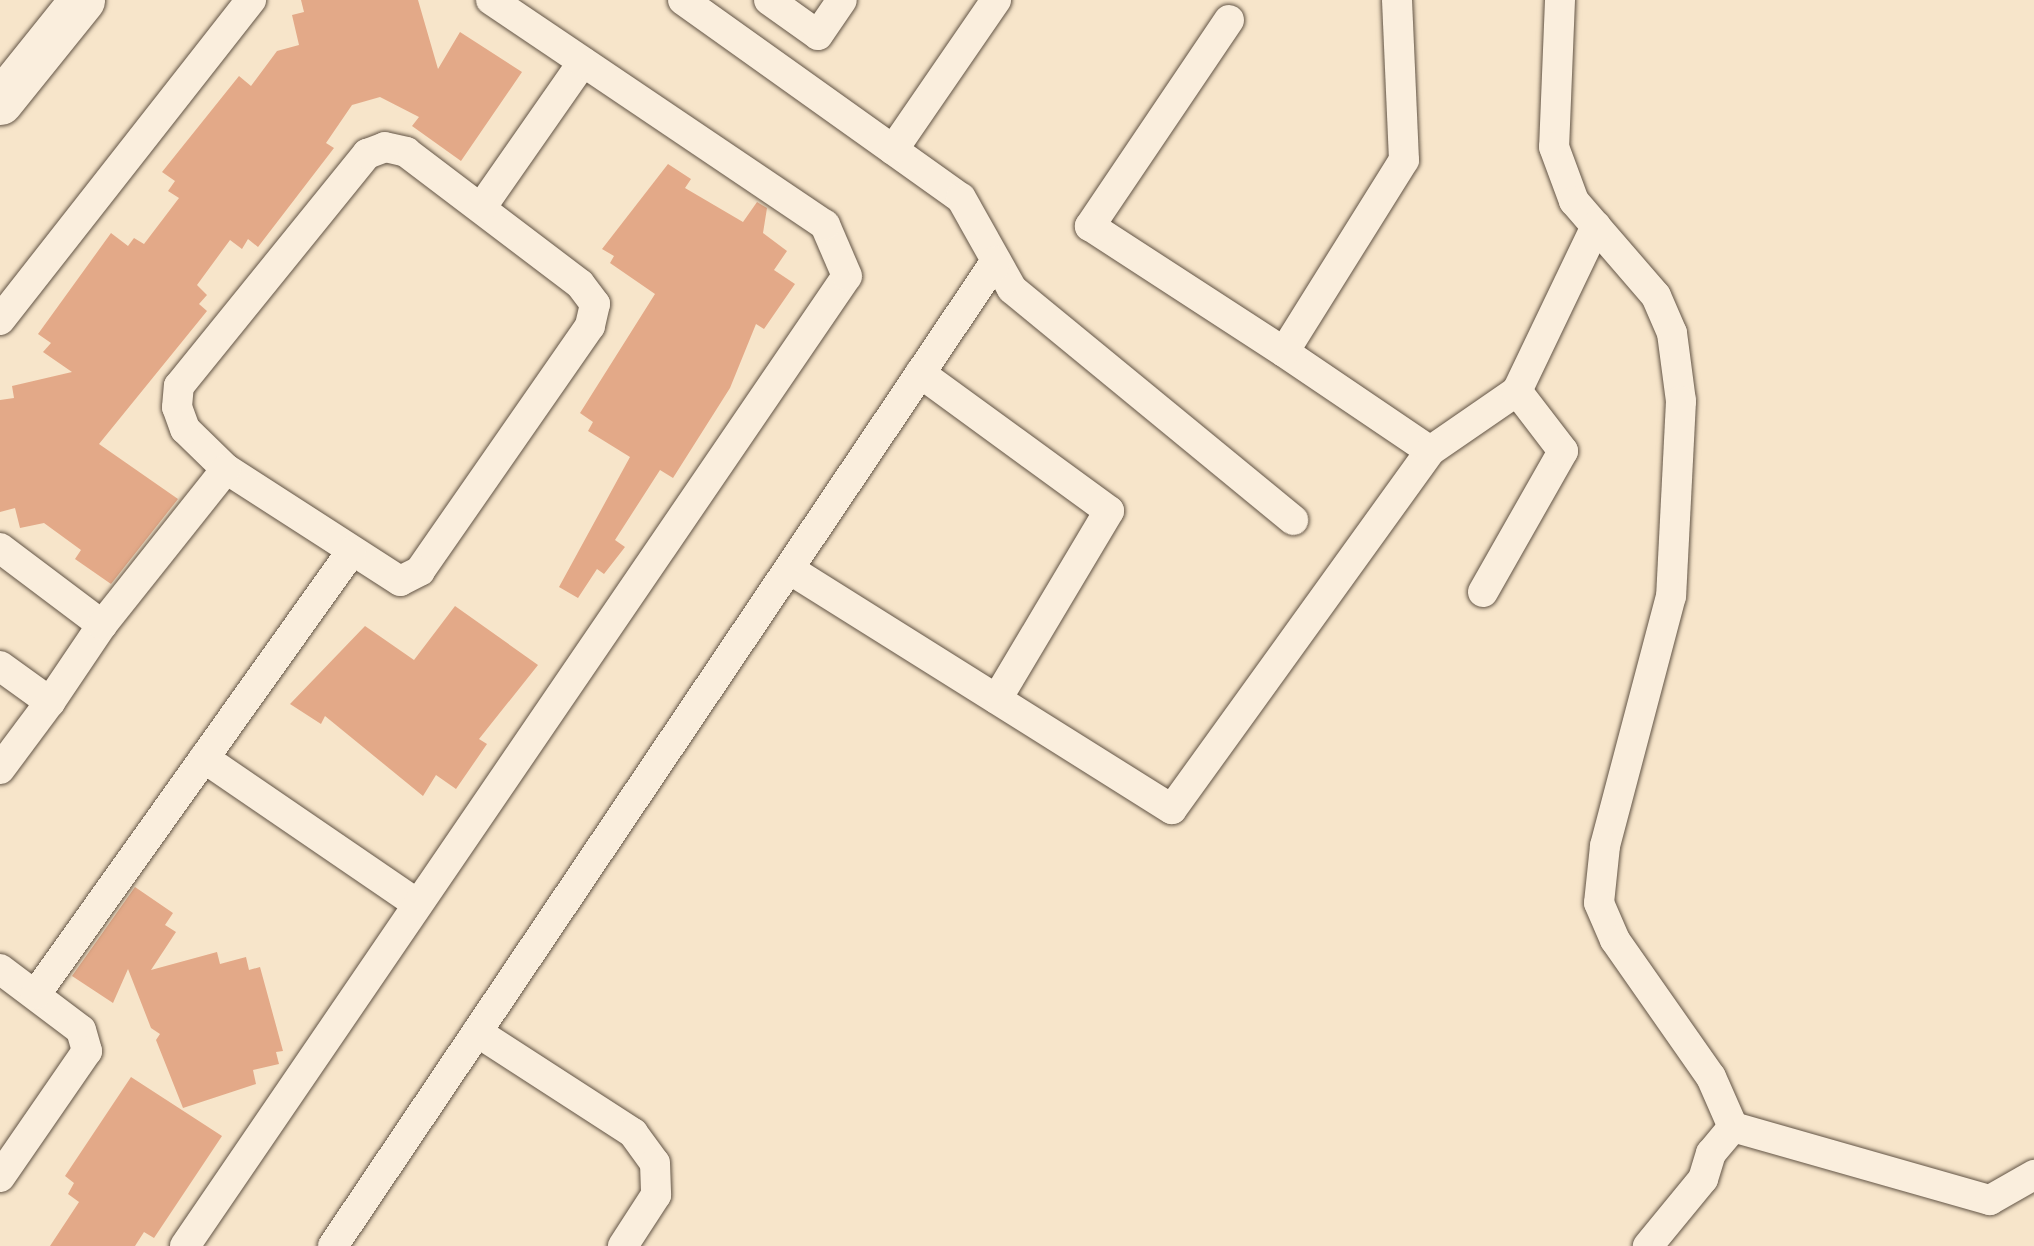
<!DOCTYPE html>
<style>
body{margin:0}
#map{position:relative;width:2034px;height:1246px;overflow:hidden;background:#f7e5ca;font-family:"Libre Caslon Text",serif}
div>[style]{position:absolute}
.building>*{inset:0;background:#e3a988}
.roads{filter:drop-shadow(0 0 2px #625445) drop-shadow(0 0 2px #625445)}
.street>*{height:30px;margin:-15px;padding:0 15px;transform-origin:15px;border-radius:15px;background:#faeedd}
.secondary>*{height:45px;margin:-22.5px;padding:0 22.5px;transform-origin:22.5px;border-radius:22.5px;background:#faeedd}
span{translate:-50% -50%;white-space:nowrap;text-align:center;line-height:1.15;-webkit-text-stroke:8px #faeedd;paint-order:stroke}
</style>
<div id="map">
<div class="building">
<div style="clip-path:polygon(301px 0,418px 0,438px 69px,460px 32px,522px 72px,461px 161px,412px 126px,419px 117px,380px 97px,352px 105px,326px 143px,334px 148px,258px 247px,248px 239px,242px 249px,230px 240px,197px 285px,207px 295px,199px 304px,207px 311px,99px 444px,178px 499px,111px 584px,75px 559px,81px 550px,44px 523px,20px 528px,15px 508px,0 512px,0 400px,14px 398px,12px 386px,72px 372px,43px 352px,51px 343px,38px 334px,111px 233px,128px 246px,134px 238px,144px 244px,179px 198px,168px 191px,175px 181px,162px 172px,239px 76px,251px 86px,277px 51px,299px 45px,292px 15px,304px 12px)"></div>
<div style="clip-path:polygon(668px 164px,691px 179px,685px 188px,743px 222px,757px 202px,767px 208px,763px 233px,787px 251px,774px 270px,795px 284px,764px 329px,756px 324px,730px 388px,673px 478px,660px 470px,615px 540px,625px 547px,604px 574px,597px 569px,578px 598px,559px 587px,630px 457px,588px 431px,593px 422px,580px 413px,655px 294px,610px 263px,614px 256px,602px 249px)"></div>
<div style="clip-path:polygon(455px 606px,538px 665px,479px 739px,487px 744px,456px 789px,436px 775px,423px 796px,325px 716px,321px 724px,290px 704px,365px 626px,414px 660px)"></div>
<div style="clip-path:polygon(135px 887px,173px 913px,165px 925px,176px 932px,151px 970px,217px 952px,220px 964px,246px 957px,249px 970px,260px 967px,283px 1051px,276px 1052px,279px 1064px,253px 1070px,256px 1084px,183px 1108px,156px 1040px,160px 1034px,151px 1028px,128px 969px,113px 1003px,72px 976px)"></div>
<div style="clip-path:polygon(131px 1077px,222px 1136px,154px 1238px,144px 1232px,135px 1246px,50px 1246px,79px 1202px,68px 1194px,74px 1183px,65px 1176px)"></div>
</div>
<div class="roads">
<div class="street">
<div style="left:683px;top:0;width:341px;rotate:35.5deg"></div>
<div style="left:961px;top:198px;width:104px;rotate:60.7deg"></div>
<div style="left:1012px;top:289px;width:364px;rotate:39.4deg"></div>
<div style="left:769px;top:0;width:60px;rotate:35.5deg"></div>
<div style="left:818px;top:35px;width:42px;rotate:-55.6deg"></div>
<div style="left:1397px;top:0;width:160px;rotate:87.5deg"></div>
<div style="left:1404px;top:160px;width:226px;rotate:122deg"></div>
<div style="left:1284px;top:352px;width:176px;rotate:34.1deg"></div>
<div style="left:1560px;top:0;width:147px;rotate:92.3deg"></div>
<div style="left:1554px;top:147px;width:58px;rotate:69.7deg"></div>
<div style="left:1574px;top:201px;width:125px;rotate:49.2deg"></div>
<div style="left:1656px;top:296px;width:40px;rotate:66.6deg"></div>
<div style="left:1672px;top:333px;width:69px;rotate:82.5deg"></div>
<div style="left:1681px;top:401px;width:195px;rotate:92.9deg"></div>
<div style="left:1671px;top:596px;width:259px;rotate:104.8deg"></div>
<div style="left:1605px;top:846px;width:57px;rotate:96deg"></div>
<div style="left:1599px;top:903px;width:40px;rotate:66.6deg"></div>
<div style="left:1615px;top:940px;width:167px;rotate:55deg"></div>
<div style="left:1711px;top:1077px;width:55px;rotate:66.3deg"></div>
<div style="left:1733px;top:1127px;width:34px;rotate:130deg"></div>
<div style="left:1711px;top:1153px;width:27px;rotate:107deg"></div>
<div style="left:1703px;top:1179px;width:87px;rotate:129.4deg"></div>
<div style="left:1229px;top:20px;width:249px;rotate:124deg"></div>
<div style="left:1090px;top:226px;width:231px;rotate:33deg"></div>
<div style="left:385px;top:147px;width:22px;rotate:13deg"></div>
<div style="left:406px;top:152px;width:218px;rotate:37.2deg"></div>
<div style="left:580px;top:284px;width:25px;rotate:53deg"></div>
<div style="left:595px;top:304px;width:23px;rotate:103deg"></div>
<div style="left:590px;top:326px;width:298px;rotate:124.8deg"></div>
<div style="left:420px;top:571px;width:22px;rotate:153deg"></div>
<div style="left:400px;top:581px;width:207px;rotate:-147.2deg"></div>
<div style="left:226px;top:469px;width:57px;rotate:-135.7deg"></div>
<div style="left:185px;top:429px;width:23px;rotate:-110deg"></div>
<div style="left:177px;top:407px;width:21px;rotate:-85deg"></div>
<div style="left:179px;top:386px;width:299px;rotate:-51deg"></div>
<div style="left:367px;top:154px;width:19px;rotate:-21deg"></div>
<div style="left:893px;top:150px;width:182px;rotate:-55.5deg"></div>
<div style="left:481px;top:208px;width:178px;rotate:-55.1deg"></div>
<div style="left:0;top:320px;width:407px;rotate:-51.9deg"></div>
<div style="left:920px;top:373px;width:234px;rotate:36.1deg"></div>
<div style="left:1109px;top:511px;width:219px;rotate:120.8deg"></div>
<div style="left:0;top:548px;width:128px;rotate:37deg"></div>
<div style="left:789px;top:569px;width:452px;rotate:32.1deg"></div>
<div style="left:1172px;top:809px;width:441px;rotate:-54.2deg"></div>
<div style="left:1430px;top:451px;width:106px;rotate:-34.6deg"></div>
<div style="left:1517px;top:391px;width:183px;rotate:-64.4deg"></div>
<div style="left:1483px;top:592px;width:162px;rotate:-60.4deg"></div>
<div style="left:1563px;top:451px;width:76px;rotate:-127.5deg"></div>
<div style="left:0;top:666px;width:62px;rotate:35.8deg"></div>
<div style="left:50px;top:702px;width:93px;rotate:-56deg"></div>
<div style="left:102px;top:625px;width:199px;rotate:-51.5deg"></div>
<div style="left:204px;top:758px;width:258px;rotate:34.4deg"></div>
<div style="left:0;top:769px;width:84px;rotate:-53.3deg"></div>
<div style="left:0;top:969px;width:101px;rotate:37deg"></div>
<div style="left:81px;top:1030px;width:22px;rotate:74deg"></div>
<div style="left:87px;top:1051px;width:153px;rotate:124.6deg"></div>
<div style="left:36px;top:994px;width:543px;rotate:-54.52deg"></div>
<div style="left:477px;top:1032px;width:186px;rotate:32.9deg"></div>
<div style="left:633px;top:1133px;width:37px;rotate:54deg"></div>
<div style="left:655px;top:1163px;width:32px;rotate:88deg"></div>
<div style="left:656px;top:1195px;width:61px;rotate:122.9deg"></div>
<div style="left:1733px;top:1127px;width:267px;rotate:15.9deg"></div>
<div style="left:1990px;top:1200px;width:51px;rotate:-29.6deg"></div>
<div style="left:185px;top:1246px;width:1174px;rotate:-55.69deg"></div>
<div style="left:847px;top:276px;width:56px;rotate:-113.3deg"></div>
<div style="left:825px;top:225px;width:403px;rotate:-146deg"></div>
<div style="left:333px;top:1246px;width:1187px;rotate:-56.06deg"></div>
</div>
<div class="secondary">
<div style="left:0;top:102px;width:131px;rotate:-51.2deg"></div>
</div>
</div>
</div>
